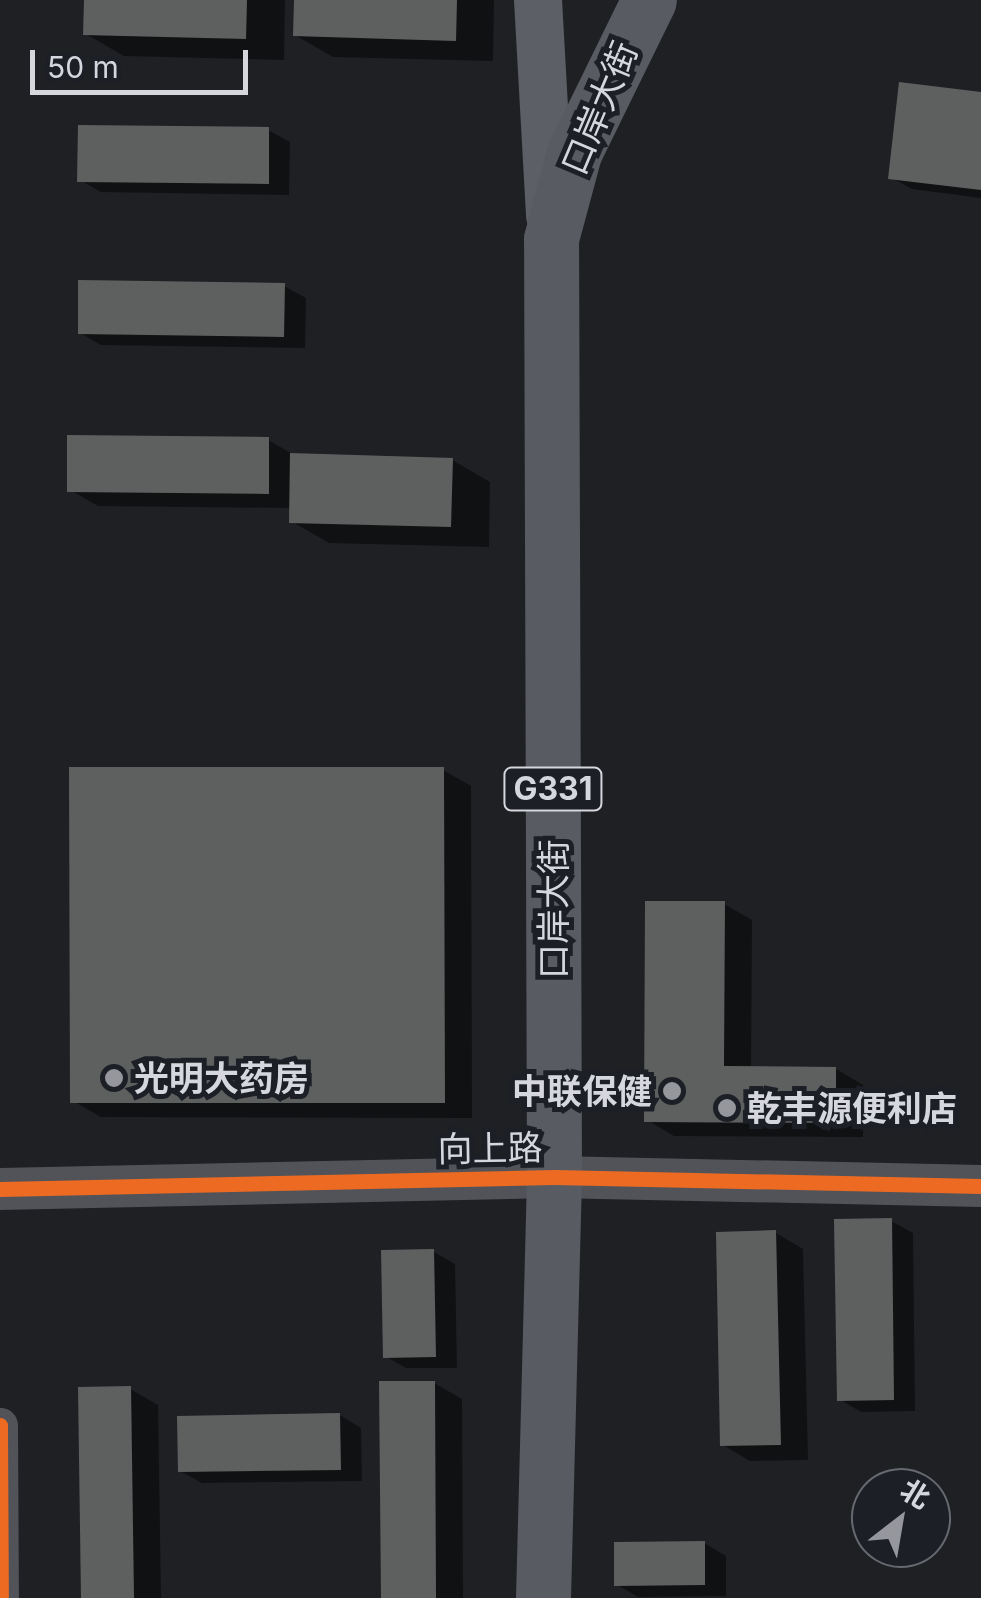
<!DOCTYPE html>
<meta charset="utf-8">
<style>
body{margin:0}
#map{position:relative;width:981px;height:1598px;overflow:hidden;background:#1e2024;font-family:Inter,"Noto Sans SC",sans-serif}
div>[style]{position:absolute}
.shadow>*{inset:0;background:#0007}
.building>*{inset:0;background:#5e6060}
.minor>*{height:35px;margin:-17.5px;padding:0 17.5px;transform-origin:17.5px;border-radius:17.5px;background:#515358}
.tertiary>*{height:42px;margin:-21px;padding:0 21px;transform-origin:21px;border-radius:21px;background:#515358}
.secondary>*{height:48px;margin:-24px;padding:0 24px;transform-origin:24px;border-radius:24px;background:#5c5f65}
.trunk>*{height:55px;margin:-27.5px;padding:0 27.5px;transform-origin:27.5px;border-radius:27.5px;background:#585b62}
.cycleway>*{height:15px;margin:-7.5px;padding:0 7.5px;transform-origin:7.5px;border-radius:7.5px;background:#ed6a23}
.dots>*{width:28px;height:28px;translate:-50% -50%;box-sizing:border-box;border:5px solid #1c1f26;border-radius:50%}
span{translate:-50% -50%;white-space:nowrap;text-align:center;line-height:1.15;-webkit-text-stroke:10px #1c1f26;paint-order:stroke}
.shield-label span{padding:2px 8px;background:#1c1f26;border:2px solid;border-radius:8px;-webkit-text-stroke-width:0}
.shield-label{font-size:32px;color:#d5d7dd;font-weight:700}
.street-label{font-size:35px;color:#d5d7dd}
.poi-label{font-size:35px;color:#d5d7dd;font-weight:700}
.left{translate:0 -50%;text-align:left}
.right{translate:-100% -50%;text-align:right}
.north{position:absolute;left:851px;top:1468px;width:100px;height:100px;box-sizing:border-box;background:#1c1f26;border:2px solid #66696f;border-radius:50%;rotate:31deg;font-size:28px;font-weight:700;line-height:40px;text-align:center;color:#d5d7dd}
.north::after{content:'';display:block;margin:auto;width:35px;height:45px;background:#95979c;clip-path:polygon(50% 0,100% 100%,50% 72%,0 100%)}
.scale{position:absolute;left:30px;top:50px;width:218px;height:45px;box-sizing:border-box;border:5px solid #d5d7dd;border-top:0;padding-left:12px;font-size:30px;line-height:35px;white-space:nowrap;color:#d5d7dd;-webkit-text-stroke:8px #1c1f26;paint-order:stroke}
</style>
<div id="map">
<div class="shadow">
<div style="clip-path:polygon(87px 0,285px 0,284px 60px,124px 56px,86px 34px)"></div>
<div style="clip-path:polygon(296px 0,494px 0,493px 61px,333px 57px,295px 35px)"></div>
<div style="clip-path:polygon(981px 95px,981px 198px,912px 189px,890px 177px)"></div>
<div style="clip-path:polygon(268px 130px,290px 142px,289px 195px,101px 192px,80px 180px)"></div>
<div style="clip-path:polygon(284px 286px,306px 298px,305px 348px,101px 345px,80px 333px)"></div>
<div style="clip-path:polygon(268px 440px,296px 456px,452px 460px,490px 482px,489px 547px,329px 543px,291px 521px,291px 508px,98px 506px,70px 490px)"></div>
<div style="clip-path:polygon(443px 770px,471px 786px,472px 1118px,101px 1117px,73px 1101px)"></div>
<div style="clip-path:polygon(724px 904px,752px 920px,751px 1069px,836px 1069px,863px 1085px,863px 1137px,674px 1136px,647px 1120px)"></div>
<div style="clip-path:polygon(891px 1221px,913px 1233px,915px 1411px,861px 1412px,839px 1399px)"></div>
<div style="clip-path:polygon(776px 1233px,803px 1249px,808px 1460px,750px 1461px,723px 1445px)"></div>
<div style="clip-path:polygon(434px 1252px,455px 1264px,457px 1368px,406px 1368px,385px 1356px)"></div>
<div style="clip-path:polygon(434px 1383px,462px 1399px,463px 1598px,384px 1598px)"></div>
<div style="clip-path:polygon(130px 1389px,158px 1405px,161px 1598px,84px 1598px)"></div>
<div style="clip-path:polygon(340px 1415px,361px 1428px,362px 1481px,202px 1483px,180px 1471px)"></div>
<div style="clip-path:polygon(704px 1543px,726px 1556px,726px 1596px,638px 1597px,616px 1584px)"></div>
</div>
<div class="building">
<div style="clip-path:polygon(84px 0,247px 0,246px 39px,83px 35px)"></div>
<div style="clip-path:polygon(294px 0,457px 0,456px 41px,293px 36px)"></div>
<div style="clip-path:polygon(899px 82px,981px 92px,981px 190px,888px 179px)"></div>
<div style="clip-path:polygon(78px 125px,269px 127px,269px 184px,77px 182px)"></div>
<div style="clip-path:polygon(78px 280px,285px 283px,284px 337px,78px 334px)"></div>
<div style="clip-path:polygon(67px 435px,269px 437px,269px 494px,67px 492px)"></div>
<div style="clip-path:polygon(290px 453px,453px 458px,451px 527px,289px 523px)"></div>
<div style="clip-path:polygon(69px 767px,444px 767px,445px 1103px,70px 1103px)"></div>
<div style="clip-path:polygon(645px 901px,725px 901px,724px 1066px,836px 1067px,836px 1123px,644px 1122px)"></div>
<div style="clip-path:polygon(892px 1218px,894px 1400px,837px 1401px,834px 1219px)"></div>
<div style="clip-path:polygon(776px 1230px,781px 1445px,720px 1446px,716px 1232px)"></div>
<div style="clip-path:polygon(434px 1249px,436px 1357px,383px 1358px,381px 1250px)"></div>
<div style="clip-path:polygon(379px 1381px,435px 1381px,436px 1598px,381px 1598px)"></div>
<div style="clip-path:polygon(131px 1386px,134px 1598px,81px 1598px,78px 1387px)"></div>
<div style="clip-path:polygon(340px 1413px,341px 1470px,178px 1472px,177px 1416px)"></div>
<div style="clip-path:polygon(705px 1541px,705px 1585px,614px 1586px,614px 1542px)"></div>
</div>
<div class="minor">
<div style="left:0;top:1425px;width:173px;rotate:89.7deg"></div>
</div>
<div class="tertiary">
<div style="left:0;top:1189px;width:554px;rotate:-1.24deg"></div>
<div style="left:554px;top:1177px;width:427px;rotate:1.2deg"></div>
</div>
<div class="secondary">
<div style="left:538px;top:0;width:216px;rotate:86.8deg"></div>
</div>
<div class="trunk">
<div style="left:543px;top:1598px;width:421px;rotate:-88.5deg"></div>
<div style="left:554px;top:1177px;width:938px;rotate:-90.18deg"></div>
<div style="left:551px;top:239px;width:89px;rotate:-75deg"></div>
<div style="left:574px;top:153px;width:170px;rotate:-63.9deg"></div>
</div>
<div class="cycleway">
<div style="left:0;top:1189px;width:554px;rotate:-1.24deg"></div>
<div style="left:554px;top:1177px;width:427px;rotate:1.2deg"></div>
<div style="left:0;top:1425px;width:173px;rotate:89.7deg"></div>
</div>
<div class="dots">
<div style="left:114px;top:1078px;background:#95979c"></div>
<div style="left:672px;top:1091px;background:#95979c"></div>
<div style="left:727px;top:1108px;background:#95979c"></div>
</div>
<div class="shield-label">
<span style="left:553px;top:789px">G331</span>
</div>
<div class="street-label">
<span style="left:599px;top:108px;rotate:-67deg">口岸大街</span>
<span style="left:553px;top:909px;rotate:-90deg">口岸大街</span>
<span style="left:490px;top:1148px;rotate:-1deg">向上路</span>
</div>
<div class="poi-label">
<span class="left" style="left:134px;top:1078px">光明大药房</span>
<span class="right" style="left:652px;top:1091px">中联保健</span>
<span class="left" style="left:747px;top:1108px">乾丰源便利店</span>
</div>
<div class="north">北</div>
<div class="scale">50 m</div>
</div>
